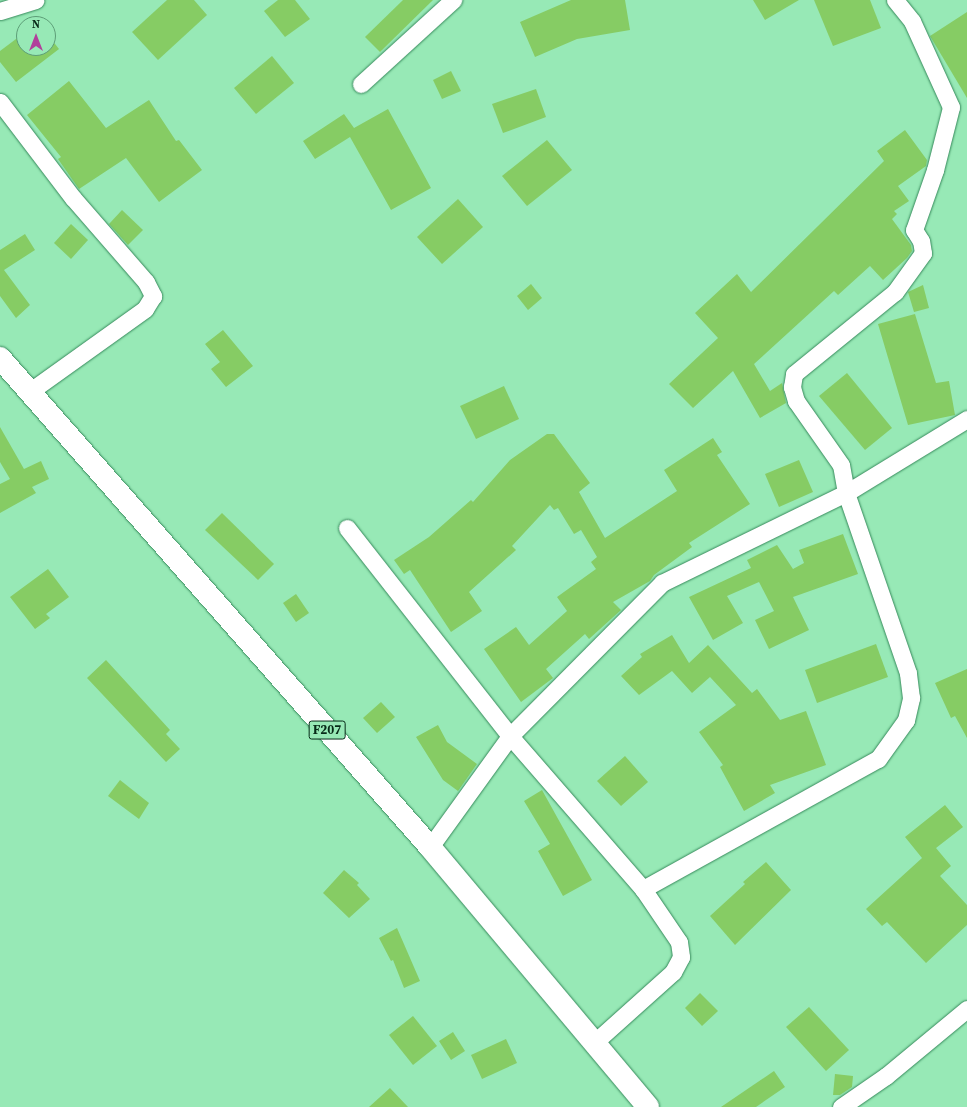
<!DOCTYPE html>
<style>
body{margin:0}
#map{position:relative;width:967px;height:1107px;overflow:hidden;background:#97e9b6;font-family:"Source Serif 4",serif}
div>[style]{position:absolute}
.building>*{inset:0;background:#86cc64}
.roads{filter:drop-shadow(0 0 1px #36895b) drop-shadow(0 0 1px #36895b)}
.minor>*{height:17px;margin:-8.5px;padding:0 8.5px;transform-origin:8.5px;border-radius:8.5px;background:#fff}
.primary>*{height:22px;margin:-11px;padding:0 11px;transform-origin:11px;border-radius:11px;background:#fff}
span{translate:-50% -50%;white-space:nowrap;text-align:center;line-height:1.15;-webkit-text-stroke:3px #97e9b6;paint-order:stroke}
.shield-label span{padding:1px 3px;background:#97e9b6;border:1px solid;border-radius:3px;-webkit-text-stroke-width:0}
.shield-label{font-size:13px;color:#072a18;font-weight:700}
.north{position:absolute;left:16px;top:16px;width:40px;height:40px;box-sizing:border-box;background:#97e9b6;border:1px solid #5d9d77;border-radius:50%;rotate:0deg;font-size:11px;font-weight:700;line-height:16px;text-align:center;color:#072a18}
.north::after{content:'';display:block;margin:auto;width:14px;height:18px;background:#b13f9b;clip-path:polygon(50% 0,100% 100%,50% 72%,0 100%)}
</style>
<div id="map">
<div class="building">
<div style="clip-path:polygon(167px 0,194px 0,207px 15px,158px 60px,132px 32px)"></div>
<div style="clip-path:polygon(278px 0,295px 0,310px 19px,285px 37px,264px 11px)"></div>
<div style="clip-path:polygon(403px 0,433px 0,380px 52px,365px 37px)"></div>
<div style="clip-path:polygon(571px 0,625px 0,630px 30px,577px 39px,535px 57px,520px 22px)"></div>
<div style="clip-path:polygon(753px 0,799px 0,765px 20px)"></div>
<div style="clip-path:polygon(814px 0,870px 0,881px 28px,833px 46px)"></div>
<div style="clip-path:polygon(967px 12px,967px 98px,930px 36px)"></div>
<div style="clip-path:polygon(24px 33px,24px 48px,48px 48px,48px 35px,59px 49px,16px 82px,0 62px,0 51px)"></div>
<div style="clip-path:polygon(272px 56px,294px 83px,256px 114px,234px 88px)"></div>
<div style="clip-path:polygon(451px 71px,461px 91px,442px 99px,433px 80px)"></div>
<div style="clip-path:polygon(69px 81px,106px 128px,149px 100px,176px 141px,179px 140px,202px 170px,159px 202px,126px 158px,79px 189px,58px 159px,61px 157px,27px 115px)"></div>
<div style="clip-path:polygon(536px 89px,546px 117px,503px 133px,492px 104px)"></div>
<div style="clip-path:polygon(388px 109px,431px 188px,391px 210px,350px 137px,315px 159px,303px 141px,344px 114px,354px 128px)"></div>
<div style="clip-path:polygon(905px 130px,927px 160px,926px 166px,898px 186px,909px 201px,894px 211px,897px 214px,892px 219px,911px 245px,912px 251px,907px 258px,883px 280px,870px 266px,838px 295px,834px 291px,754px 364px,770px 391px,782px 383px,786px 403px,760px 418px,733px 371px,693px 408px,669px 384px,718px 338px,695px 313px,737px 274px,751px 292px,884px 161px,877px 151px)"></div>
<div style="clip-path:polygon(547px 140px,572px 170px,527px 206px,502px 176px)"></div>
<div style="clip-path:polygon(458px 199px,483px 227px,442px 264px,417px 237px)"></div>
<div style="clip-path:polygon(122px 210px,143px 230px,128px 245px,109px 224px)"></div>
<div style="clip-path:polygon(71px 224px,88px 240px,71px 259px,54px 243px)"></div>
<div style="clip-path:polygon(25px 234px,35px 250px,4px 270px,30px 305px,16px 318px,0 296px,0 250px)"></div>
<div style="clip-path:polygon(531px 284px,542px 298px,528px 310px,517px 296px)"></div>
<div style="clip-path:polygon(923px 285px,929px 308px,914px 312px,908px 292px)"></div>
<div style="clip-path:polygon(915px 314px,936px 383px,949px 381px,955px 415px,908px 425px,878px 324px)"></div>
<div style="clip-path:polygon(223px 330px,253px 366px,226px 387px,211px 369px,220px 362px,205px 344px)"></div>
<div style="clip-path:polygon(847px 373px,892px 428px,865px 450px,819px 396px)"></div>
<div style="clip-path:polygon(504px 386px,519px 419px,476px 439px,460px 406px)"></div>
<div style="clip-path:polygon(0 427px,24px 469px,41px 461px,49px 479px,32px 487px,36px 493px,0 513px,0 484px,10px 479px,0 462px)"></div>
<div style="clip-path:polygon(547px 434px,554px 434px,590px 483px,579px 492px,605px 538px,677px 491px,664px 470px,713px 438px,722px 452px,717px 455px,750px 504px,689px 543px,692px 547px,654px 575px,650px 581px,613px 602px,621px 610px,589px 639px,585px 634px,546px 669px,553px 678px,521px 702px,484px 649px,516px 627px,529px 645px,567px 611px,557px 597px,596px 569px,591px 562px,597px 557px,581px 530px,574px 534px,558px 508px,554px 510px,550px 505px,512px 546px,516px 550px,469px 592px,482px 611px,451px 632px,410px 570px,404px 574px,394px 560px,429px 537px,471px 500px,473px 502px,510px 460px)"></div>
<div style="clip-path:polygon(799px 460px,813px 492px,779px 507px,765px 474px)"></div>
<div style="clip-path:polygon(222px 513px,274px 564px,258px 580px,205px 530px)"></div>
<div style="clip-path:polygon(843px 534px,858px 574px,793px 597px,809px 630px,769px 649px,755px 620px,774px 611px,759px 582px,727px 596px,743px 623px,713px 640px,689px 597px,751px 568px,747px 560px,777px 545px,793px 569px,804px 563px,799px 550px)"></div>
<div style="clip-path:polygon(48px 569px,69px 597px,46px 614px,50px 618px,35px 629px,10px 597px)"></div>
<div style="clip-path:polygon(296px 594px,309px 613px,296px 622px,283px 603px)"></div>
<div style="clip-path:polygon(672px 635px,689px 663px,708px 645px,752px 693px,757px 689px,780px 720px,806px 711px,826px 765px,770px 785px,775px 793px,744px 811px,720px 767px,723px 765px,699px 732px,736px 705px,710px 677px,692px 693px,672px 671px,639px 695px,621px 676px,642px 657px,640px 654px)"></div>
<div style="clip-path:polygon(876px 644px,888px 677px,817px 703px,805px 670px)"></div>
<div style="clip-path:polygon(106px 660px,170px 730px,166px 734px,180px 749px,166px 762px,87px 678px)"></div>
<div style="clip-path:polygon(967px 669px,967px 738px,955px 716px,951px 718px,935px 683px)"></div>
<div style="clip-path:polygon(381px 702px,395px 717px,377px 733px,363px 718px)"></div>
<div style="clip-path:polygon(438px 725px,447px 742px,477px 764px,458px 791px,443px 780px,416px 737px)"></div>
<div style="clip-path:polygon(625px 756px,648px 782px,621px 806px,597px 781px)"></div>
<div style="clip-path:polygon(120px 780px,149px 803px,139px 819px,108px 796px)"></div>
<div style="clip-path:polygon(542px 790px,592px 880px,563px 896px,538px 851px,550px 844px,524px 801px)"></div>
<div style="clip-path:polygon(945px 805px,963px 827px,936px 848px,951px 866px,940px 876px,967px 905px,967px 925px,926px 963px,887px 922px,882px 926px,866px 909px,922px 858px,905px 837px)"></div>
<div style="clip-path:polygon(766px 862px,791px 890px,735px 945px,710px 916px,745px 884px,743px 882px)"></div>
<div style="clip-path:polygon(344px 870px,359px 883px,357px 885px,370px 899px,349px 918px,323px 893px)"></div>
<div style="clip-path:polygon(397px 928px,420px 981px,404px 988px,393px 960px,391px 961px,379px 938px)"></div>
<div style="clip-path:polygon(700px 993px,718px 1011px,702px 1026px,685px 1008px)"></div>
<div style="clip-path:polygon(809px 1007px,849px 1050px,826px 1071px,786px 1027px)"></div>
<div style="clip-path:polygon(413px 1016px,437px 1046px,413px 1065px,389px 1035px)"></div>
<div style="clip-path:polygon(453px 1032px,465px 1051px,451px 1060px,439px 1041px)"></div>
<div style="clip-path:polygon(506px 1039px,517px 1063px,482px 1079px,471px 1055px)"></div>
<div style="clip-path:polygon(774px 1071px,785px 1087px,756px 1107px,721px 1107px)"></div>
<div style="clip-path:polygon(835px 1074px,853px 1076px,852px 1087px,840px 1095px,833px 1095px)"></div>
<div style="clip-path:polygon(390px 1088px,408px 1107px,369px 1107px)"></div>
</div>
<div class="roads">
<div class="minor">
<div style="left:0;top:11px;width:37px;rotate:-17deg"></div>
<div style="left:361px;top:84px;width:125px;rotate:-42.4deg"></div>
<div style="left:0;top:102px;width:121px;rotate:52.8deg"></div>
<div style="left:73px;top:198px;width:111px;rotate:49deg"></div>
<div style="left:146px;top:282px;width:16px;rotate:63deg"></div>
<div style="left:153px;top:296px;width:15px;rotate:122deg"></div>
<div style="left:145px;top:309px;width:143px;rotate:144.4deg"></div>
<div style="left:347px;top:528px;width:264px;rotate:51.9deg"></div>
<div style="left:510px;top:736px;width:203px;rotate:49deg"></div>
<div style="left:643px;top:889px;width:64px;rotate:55.8deg"></div>
<div style="left:679px;top:942px;width:15px;rotate:82deg"></div>
<div style="left:681px;top:957px;width:17px;rotate:118deg"></div>
<div style="left:673px;top:972px;width:106px;rotate:138.1deg"></div>
<div style="left:430px;top:847px;width:137px;rotate:-54.2deg"></div>
<div style="left:510px;top:736px;width:216px;rotate:-45.2deg"></div>
<div style="left:662px;top:583px;width:205px;rotate:-26.1deg"></div>
<div style="left:846px;top:493px;width:142px;rotate:-31.4deg"></div>
<div style="left:643px;top:889px;width:269px;rotate:-29deg"></div>
<div style="left:878px;top:759px;width:48px;rotate:-54.3deg"></div>
<div style="left:906px;top:720px;width:23px;rotate:-77deg"></div>
<div style="left:911px;top:698px;width:25px;rotate:-97deg"></div>
<div style="left:908px;top:673px;width:190px;rotate:-109deg"></div>
<div style="left:846px;top:493px;width:28px;rotate:-100deg"></div>
<div style="left:841px;top:465px;width:78px;rotate:-125.1deg"></div>
<div style="left:796px;top:401px;width:15px;rotate:-106deg"></div>
<div style="left:792px;top:387px;width:13px;rotate:-81deg"></div>
<div style="left:794px;top:374px;width:130px;rotate:-39.1deg"></div>
<div style="left:895px;top:292px;width:48px;rotate:-54.3deg"></div>
<div style="left:923px;top:253px;width:12px;rotate:-99deg"></div>
<div style="left:921px;top:241px;width:13px;rotate:-122deg"></div>
<div style="left:914px;top:230px;width:64px;rotate:-70.7deg"></div>
<div style="left:935px;top:170px;width:65px;rotate:-75.7deg"></div>
<div style="left:951px;top:107px;width:94px;rotate:-114.4deg"></div>
<div style="left:912px;top:21px;width:27px;rotate:-129deg"></div>
<div style="left:841px;top:1107px;width:55px;rotate:-34.6deg"></div>
<div style="left:886px;top:1076px;width:105px;rotate:-39.6deg"></div>
</div>
<div class="primary">
<div style="left:0;top:358px;width:651px;rotate:48.67deg"></div>
<div style="left:430px;top:847px;width:339px;rotate:50deg"></div>
</div>
</div>
<div class="shield-label">
<span style="left:327px;top:730px">F207</span>
</div>
<div class="north">N</div>
</div>
